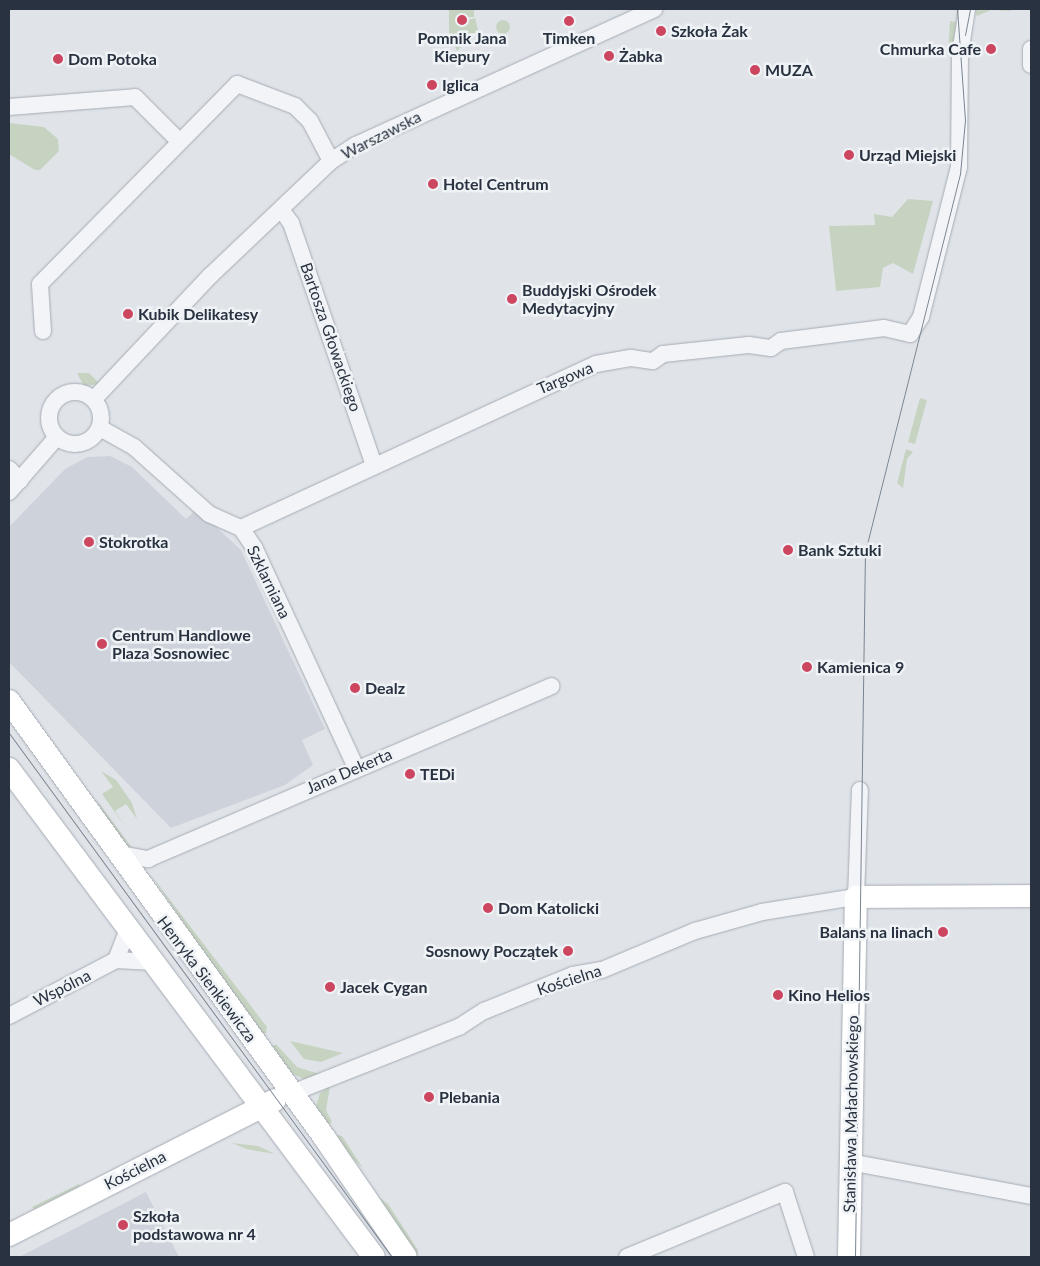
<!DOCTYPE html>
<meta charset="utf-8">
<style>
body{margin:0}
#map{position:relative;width:1040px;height:1266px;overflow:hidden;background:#e0e4e9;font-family:Lato,sans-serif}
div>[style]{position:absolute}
.built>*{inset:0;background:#ced3db}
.green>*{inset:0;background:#c6d3c1}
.round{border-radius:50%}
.roads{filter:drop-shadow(0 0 1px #a5abb3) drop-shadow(0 0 1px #a5abb3)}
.street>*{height:16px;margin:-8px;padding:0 8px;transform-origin:8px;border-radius:8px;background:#f3f4f7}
.street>.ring{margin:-8px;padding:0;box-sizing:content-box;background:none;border:16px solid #f3f4f7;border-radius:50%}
.secondary>*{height:22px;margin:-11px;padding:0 11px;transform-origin:11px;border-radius:11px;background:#fff}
.tram>*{height:1px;margin:-0.5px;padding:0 0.5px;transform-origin:0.5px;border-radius:0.5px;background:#798492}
.dots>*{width:14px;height:14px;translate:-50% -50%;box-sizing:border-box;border:2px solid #eff3f6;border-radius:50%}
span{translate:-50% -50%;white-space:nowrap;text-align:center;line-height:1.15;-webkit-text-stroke:5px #eff3f6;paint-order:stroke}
.poi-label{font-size:16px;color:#293240;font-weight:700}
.left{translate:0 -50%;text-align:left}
.right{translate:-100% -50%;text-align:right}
.street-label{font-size:16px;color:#293240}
.frame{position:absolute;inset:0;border:10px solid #293240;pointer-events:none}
</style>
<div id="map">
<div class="built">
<div style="clip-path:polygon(110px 456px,132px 467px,186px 519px,197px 509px,241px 550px,325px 729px,302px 740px,313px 765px,285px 785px,171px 828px,9px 662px,9px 527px,65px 469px,87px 457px)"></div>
<div style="clip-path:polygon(146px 1192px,179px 1257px,19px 1257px)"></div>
</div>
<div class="green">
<div style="clip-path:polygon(449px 9px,474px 9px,474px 17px,459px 17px,459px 23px,475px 18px,478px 30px,457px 51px,449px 34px)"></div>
<div style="clip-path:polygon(975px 9px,1011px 9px,1011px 11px,991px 10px,977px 16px)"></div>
<div class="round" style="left:496px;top:20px;width:14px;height:14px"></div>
<div style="clip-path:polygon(950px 21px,956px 22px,953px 50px,948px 55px)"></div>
<div style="clip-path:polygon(9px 123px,44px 127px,58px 139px,59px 151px,40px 170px,35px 170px,9px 154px)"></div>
<div style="clip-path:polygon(908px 199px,933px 201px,913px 274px,893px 263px,883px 268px,880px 287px,836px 291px,829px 226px,875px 225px,874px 214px,892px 217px)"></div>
<div style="clip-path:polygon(77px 373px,89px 373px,100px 384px,84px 386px)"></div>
<div style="clip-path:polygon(920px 398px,927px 400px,915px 444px,908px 442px)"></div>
<div style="clip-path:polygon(906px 449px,913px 452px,907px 459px,903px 488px,897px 483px)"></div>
<div style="clip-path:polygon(101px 771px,116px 780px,132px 803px,137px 819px,126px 804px,115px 811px,126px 828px,102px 794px,113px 787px)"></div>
<div style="clip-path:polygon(96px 799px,135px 852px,117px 842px)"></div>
<div style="clip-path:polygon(151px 875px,267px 1027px,266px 1033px,261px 1037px)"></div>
<div style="clip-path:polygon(290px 1041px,343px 1053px,321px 1062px,304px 1059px)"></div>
<div style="clip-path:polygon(276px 1044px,297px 1067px,323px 1075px,306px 1080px,293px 1074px,269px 1048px)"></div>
<div style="clip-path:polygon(330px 1086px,326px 1110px,332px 1122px,327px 1126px,316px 1106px,320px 1093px)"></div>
<div style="clip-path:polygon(338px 1135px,342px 1136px,363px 1168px,343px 1150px,335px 1137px)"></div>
<div style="clip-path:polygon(232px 1143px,258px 1146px,275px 1154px,246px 1149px)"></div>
<div style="clip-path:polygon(79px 1184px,80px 1186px,34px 1209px,32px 1207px)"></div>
<div style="clip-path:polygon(377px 1196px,388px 1204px,418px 1250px,417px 1257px)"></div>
</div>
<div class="roads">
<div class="street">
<div style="left:1031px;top:49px;width:16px;rotate:90deg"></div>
<div style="left:9px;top:107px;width:126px;rotate:-4.5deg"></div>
<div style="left:135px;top:97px;width:62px;rotate:45deg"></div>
<div style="left:282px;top:211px;width:15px;rotate:53deg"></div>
<div style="left:291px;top:223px;width:256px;rotate:71.1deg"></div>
<div style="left:43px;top:331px;width:47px;rotate:-93.7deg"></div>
<div style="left:40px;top:284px;width:281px;rotate:-45.4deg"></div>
<div style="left:237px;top:84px;width:62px;rotate:20.8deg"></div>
<div style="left:295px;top:106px;width:21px;rotate:45deg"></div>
<div style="left:310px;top:121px;width:45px;rotate:62.3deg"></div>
<div class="ring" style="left:49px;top:392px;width:36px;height:36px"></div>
<div style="left:94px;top:399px;width:169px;rotate:-46.7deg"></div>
<div style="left:210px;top:276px;width:167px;rotate:-43.5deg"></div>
<div style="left:331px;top:161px;width:30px;rotate:-33deg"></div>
<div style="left:356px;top:145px;width:328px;rotate:-24.5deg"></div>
<div style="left:100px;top:428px;width:39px;rotate:29deg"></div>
<div style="left:134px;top:447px;width:101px;rotate:41.8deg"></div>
<div style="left:209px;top:514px;width:35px;rotate:24deg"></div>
<div style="left:241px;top:528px;width:25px;rotate:56deg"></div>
<div style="left:255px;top:549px;width:241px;rotate:65.2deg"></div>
<div style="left:9px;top:469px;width:16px;rotate:45deg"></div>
<div style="left:9px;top:492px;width:73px;rotate:-48.9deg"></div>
<div style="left:241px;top:528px;width:391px;rotate:-24.8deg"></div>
<div style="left:596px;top:364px;width:36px;rotate:-10deg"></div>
<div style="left:631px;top:358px;width:22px;rotate:8deg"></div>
<div style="left:653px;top:361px;width:12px;rotate:-35deg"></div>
<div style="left:663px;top:354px;width:86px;rotate:-6deg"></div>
<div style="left:749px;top:345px;width:22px;rotate:8deg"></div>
<div style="left:771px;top:348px;width:12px;rotate:-35deg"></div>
<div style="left:781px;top:341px;width:104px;rotate:-7.2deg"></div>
<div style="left:884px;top:328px;width:27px;rotate:13deg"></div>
<div style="left:910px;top:334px;width:20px;rotate:-57deg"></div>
<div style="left:921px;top:317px;width:155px;rotate:-75.8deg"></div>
<div style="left:959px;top:167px;width:113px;rotate:-89.5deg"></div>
<div style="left:960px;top:54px;width:46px;rotate:-81.2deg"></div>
<div style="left:116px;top:853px;width:33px;rotate:11deg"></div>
<div style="left:148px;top:859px;width:439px;rotate:-23.2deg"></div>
<div style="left:116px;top:960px;width:34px;rotate:-69deg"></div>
<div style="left:9px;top:1016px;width:121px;rotate:-27.6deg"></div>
<div style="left:116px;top:960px;width:37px;rotate:3deg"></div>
<div style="left:292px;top:1093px;width:180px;rotate:-21.6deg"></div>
<div style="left:459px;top:1027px;width:30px;rotate:-33deg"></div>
<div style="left:484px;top:1011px;width:96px;rotate:-22deg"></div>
<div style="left:573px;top:975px;width:29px;rotate:-10deg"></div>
<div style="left:602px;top:970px;width:101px;rotate:-22.8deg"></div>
<div style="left:695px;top:931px;width:70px;rotate:-15.8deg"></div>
<div style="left:762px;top:912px;width:95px;rotate:-9.1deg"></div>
<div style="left:856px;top:897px;width:107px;rotate:-87.9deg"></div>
<div style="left:850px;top:1162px;width:184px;rotate:10.6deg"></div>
<div style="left:627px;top:1257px;width:171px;rotate:-22.4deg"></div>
<div style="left:785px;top:1192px;width:68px;rotate:72.1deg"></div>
</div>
<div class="secondary">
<div style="left:9px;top:701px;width:538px;rotate:54.15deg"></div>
<div style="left:324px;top:1137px;width:145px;rotate:55.7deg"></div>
<div style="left:9px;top:769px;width:609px;rotate:53.21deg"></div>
<div style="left:9px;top:1235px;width:298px;rotate:-26.9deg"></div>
<div style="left:849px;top:1257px;width:360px;rotate:-88.9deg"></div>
<div style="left:856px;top:897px;width:175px;rotate:-0.3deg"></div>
</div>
</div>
<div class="tram">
<div style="left:965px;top:35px;width:26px;rotate:-79deg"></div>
<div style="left:9px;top:733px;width:649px;rotate:53.84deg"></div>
<div style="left:855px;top:1257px;width:705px;rotate:-89.19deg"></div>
<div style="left:865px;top:552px;width:390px;rotate:-75.9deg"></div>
<div style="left:960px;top:174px;width:54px;rotate:-84.7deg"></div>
<div style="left:965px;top:120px;width:111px;rotate:-94.1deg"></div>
</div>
<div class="dots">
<div style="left:462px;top:20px;background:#cd4660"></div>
<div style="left:569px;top:21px;background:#cd4660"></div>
<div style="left:661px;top:31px;background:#cd4660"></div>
<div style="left:991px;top:49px;background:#cd4660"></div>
<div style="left:609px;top:56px;background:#cd4660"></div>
<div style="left:58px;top:59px;background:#cd4660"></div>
<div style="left:755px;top:70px;background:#cd4660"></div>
<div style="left:432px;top:85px;background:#cd4660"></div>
<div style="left:849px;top:155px;background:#cd4660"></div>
<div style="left:433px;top:184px;background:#cd4660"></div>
<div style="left:512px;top:299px;background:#cd4660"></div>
<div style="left:128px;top:314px;background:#cd4660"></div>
<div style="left:89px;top:542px;background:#cd4660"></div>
<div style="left:788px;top:550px;background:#cd4660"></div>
<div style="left:102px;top:644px;background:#cd4660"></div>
<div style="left:807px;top:667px;background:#cd4660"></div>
<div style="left:355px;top:688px;background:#cd4660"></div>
<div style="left:410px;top:774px;background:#cd4660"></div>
<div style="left:488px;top:908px;background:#cd4660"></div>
<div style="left:943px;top:932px;background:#cd4660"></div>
<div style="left:568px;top:951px;background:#cd4660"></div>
<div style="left:330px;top:987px;background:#cd4660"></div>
<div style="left:778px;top:995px;background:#cd4660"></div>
<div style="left:429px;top:1097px;background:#cd4660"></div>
<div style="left:123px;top:1225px;background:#cd4660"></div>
</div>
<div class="poi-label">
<span class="left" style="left:671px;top:31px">Szkoła Żak</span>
<span style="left:462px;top:47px">Pomnik Jana<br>Kiepury</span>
<span style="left:569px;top:38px">Timken</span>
<span class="right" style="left:981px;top:49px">Chmurka Cafe</span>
<span class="left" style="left:619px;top:56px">Żabka</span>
<span class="left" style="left:68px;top:59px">Dom Potoka</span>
<span class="left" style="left:765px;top:70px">MUZA</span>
<span class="left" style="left:442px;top:85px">Iglica</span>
<span class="left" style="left:859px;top:155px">Urząd Miejski</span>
<span class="left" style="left:443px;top:184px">Hotel Centrum</span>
<span class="left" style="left:522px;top:299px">Buddyjski Ośrodek<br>Medytacyjny</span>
<span class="left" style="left:138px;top:314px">Kubik Delikatesy</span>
<span class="left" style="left:99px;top:542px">Stokrotka</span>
<span class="left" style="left:798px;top:550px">Bank Sztuki</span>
<span class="left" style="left:112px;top:644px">Centrum Handlowe<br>Plaza Sosnowiec</span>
<span class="left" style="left:817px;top:667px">Kamienica 9</span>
<span class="left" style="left:365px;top:688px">Dealz</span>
<span class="left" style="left:420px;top:774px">TEDi</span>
<span class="left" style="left:498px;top:908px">Dom Katolicki</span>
<span class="right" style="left:933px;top:932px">Balans na linach</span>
<span class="right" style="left:558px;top:951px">Sosnowy Początek</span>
<span class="left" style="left:340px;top:987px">Jacek Cygan</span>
<span class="left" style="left:788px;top:995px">Kino Helios</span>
<span class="left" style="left:439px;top:1097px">Plebania</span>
<span class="left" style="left:133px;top:1225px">Szkoła<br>podstawowa nr 4</span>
</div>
<div class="street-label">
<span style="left:381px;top:135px;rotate:-27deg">Warszawska</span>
<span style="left:331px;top:337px;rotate:71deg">Bartosza Głowackiego</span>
<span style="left:565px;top:378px;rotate:-23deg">Targowa</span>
<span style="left:269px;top:582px;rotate:64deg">Szklarniana</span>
<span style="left:349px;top:771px;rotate:-23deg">Jana Dekerta</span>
<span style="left:207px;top:979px;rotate:53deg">Henryka Sienkiewicza</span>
<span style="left:569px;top:980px;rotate:-18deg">Kościelna</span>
<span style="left:62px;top:988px;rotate:-27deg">Wspólna</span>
<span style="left:851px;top:1114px;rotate:-89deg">Stanisława Małachowskiego</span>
<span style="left:135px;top:1170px;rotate:-27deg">Kościelna</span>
</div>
<div class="frame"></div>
</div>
